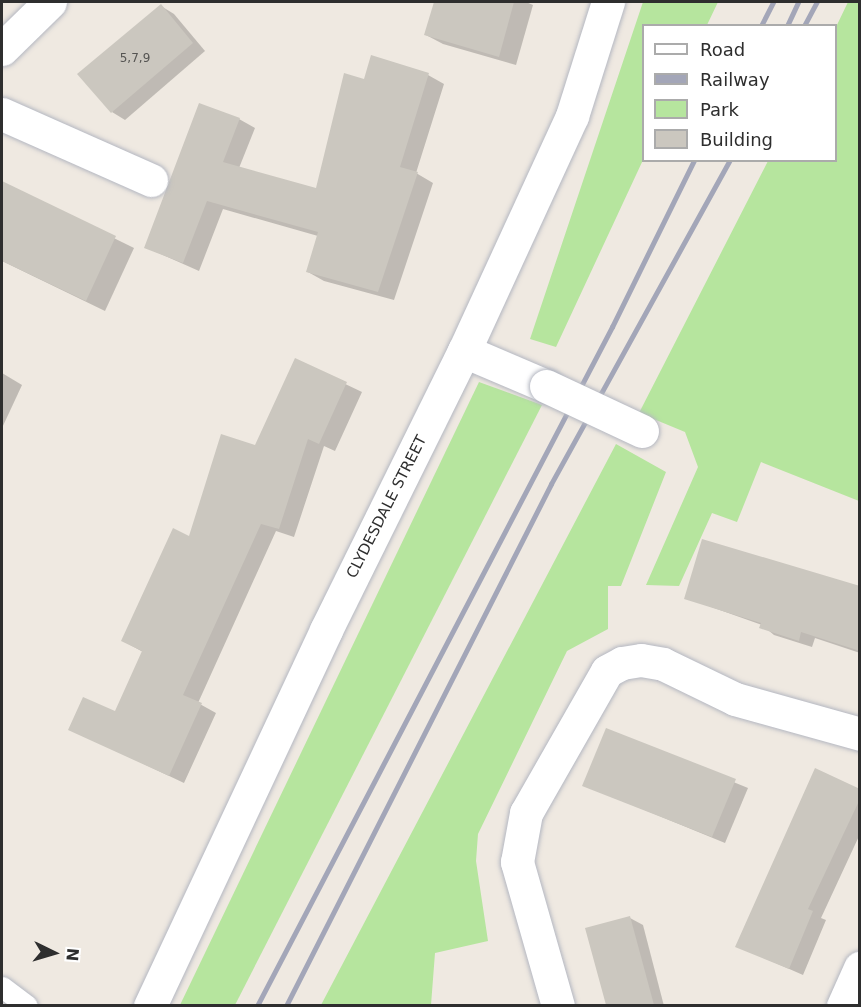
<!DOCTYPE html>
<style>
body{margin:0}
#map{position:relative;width:861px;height:1007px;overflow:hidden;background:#efe9e1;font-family:"DejaVu Sans",sans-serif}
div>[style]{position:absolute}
.green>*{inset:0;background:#b6e59e}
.shadow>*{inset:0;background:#0003}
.building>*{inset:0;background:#cbc7bf}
.roads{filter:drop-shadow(0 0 2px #b4b7c1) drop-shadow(0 0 2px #b4b7c1)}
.lane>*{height:21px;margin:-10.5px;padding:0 10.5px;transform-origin:10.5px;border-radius:10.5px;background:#fff}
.street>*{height:33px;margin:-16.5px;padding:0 16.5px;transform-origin:16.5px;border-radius:16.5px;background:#fff}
.secondary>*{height:33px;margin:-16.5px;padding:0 16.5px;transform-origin:16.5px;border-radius:16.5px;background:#fff}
.rail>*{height:4.5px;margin:-2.25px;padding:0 2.25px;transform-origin:2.25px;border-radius:2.25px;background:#a3a6b8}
.bridges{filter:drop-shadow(0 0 2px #b4b7c1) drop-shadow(0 0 2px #b4b7c1)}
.street-bridge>*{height:33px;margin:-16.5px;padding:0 16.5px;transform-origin:16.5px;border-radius:16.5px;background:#fff}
span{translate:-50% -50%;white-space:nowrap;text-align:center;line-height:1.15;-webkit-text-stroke:4.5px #fff;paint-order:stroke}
.number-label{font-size:12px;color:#555452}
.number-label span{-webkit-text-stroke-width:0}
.street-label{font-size:15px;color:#2e2e2e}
.frame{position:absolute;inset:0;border:3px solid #2e2e2e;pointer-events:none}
.legend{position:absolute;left:642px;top:24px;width:195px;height:138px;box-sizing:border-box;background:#fff;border:2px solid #ababab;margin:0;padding:8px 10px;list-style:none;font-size:18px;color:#2e2e2e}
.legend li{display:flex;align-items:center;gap:12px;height:30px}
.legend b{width:30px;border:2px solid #ababab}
.north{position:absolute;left:24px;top:923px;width:60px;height:60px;-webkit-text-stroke:4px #fff;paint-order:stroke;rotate:95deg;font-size:16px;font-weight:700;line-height:24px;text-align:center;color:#2e2e2e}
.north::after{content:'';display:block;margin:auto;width:21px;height:27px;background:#2e2e2e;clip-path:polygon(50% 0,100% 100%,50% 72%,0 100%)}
</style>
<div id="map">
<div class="green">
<div style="clip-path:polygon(643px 2px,718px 2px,707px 25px,644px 26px,643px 160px,556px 347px,530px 339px)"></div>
<div style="clip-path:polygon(848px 2px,859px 2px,859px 501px,761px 462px,737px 522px,712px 513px,679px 586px,646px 585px,698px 467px,685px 432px,639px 413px,768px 161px,836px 160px,836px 27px)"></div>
<div style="clip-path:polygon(479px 382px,542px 405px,235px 1005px,180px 1005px)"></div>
<div style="clip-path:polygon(616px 444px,666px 472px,621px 586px,608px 586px,608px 629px,567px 651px,478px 834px,476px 861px,488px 941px,435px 953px,431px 1005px,321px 1005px)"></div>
</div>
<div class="shadow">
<div style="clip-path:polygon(435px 2px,526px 2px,533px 5px,516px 65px,443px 44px,426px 35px)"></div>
<div style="clip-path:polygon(161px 6px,174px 14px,205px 51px,125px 120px,112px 112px)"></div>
<div style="clip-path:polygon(428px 75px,444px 84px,416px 173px,433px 183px,394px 300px,324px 281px,308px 272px,318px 236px,223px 209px,199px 271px,145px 247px,239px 119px,255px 128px,239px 168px,317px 189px,365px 81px)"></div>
<div style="clip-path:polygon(2px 183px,134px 248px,105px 311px,2px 261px)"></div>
<div style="clip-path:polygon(295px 360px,362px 392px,335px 451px,324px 446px,294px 537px,276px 531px,198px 703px,216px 713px,184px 783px,70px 729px,115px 713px,143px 652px,123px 641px,190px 538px,256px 447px)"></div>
<div style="clip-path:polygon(2px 373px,22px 385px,2px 428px)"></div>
<div style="clip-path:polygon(860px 589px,860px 653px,815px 638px,812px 647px,774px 635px,762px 625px,686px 598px)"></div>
<div style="clip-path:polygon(607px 730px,748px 788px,725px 843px,584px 785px)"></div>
<div style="clip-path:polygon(860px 791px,860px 834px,821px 918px,826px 920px,803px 975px,737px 946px)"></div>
<div style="clip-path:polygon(630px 918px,643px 925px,664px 1006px,608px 1006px,587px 929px)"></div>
</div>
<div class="building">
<div style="clip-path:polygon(434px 2px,514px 2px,499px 57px,424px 35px)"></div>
<div style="clip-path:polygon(161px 4px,193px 43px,111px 113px,77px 74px)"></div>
<div style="clip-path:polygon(371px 55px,429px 73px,400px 167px,418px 172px,378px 292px,306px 272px,318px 232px,207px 201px,183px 263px,144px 248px,199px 103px,240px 118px,223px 162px,316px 188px,344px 73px,364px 79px)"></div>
<div style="clip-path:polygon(2px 181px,116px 236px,86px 301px,2px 261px)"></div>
<div style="clip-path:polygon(295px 358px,347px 382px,319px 444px,308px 439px,279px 529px,261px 524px,183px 695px,202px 703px,169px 776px,68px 730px,83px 697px,115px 711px,142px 651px,121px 641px,173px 528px,189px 536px,221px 434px,255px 445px)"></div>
<div style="clip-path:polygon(702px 539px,860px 586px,860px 651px,801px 632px,799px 641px,759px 628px,761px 623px,684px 599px)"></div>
<div style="clip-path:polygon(606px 728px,736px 779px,712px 837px,582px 786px)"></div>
<div style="clip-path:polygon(815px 768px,860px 789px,860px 799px,808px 909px,813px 911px,789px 969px,735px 947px)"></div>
<div style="clip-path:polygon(630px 916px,654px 1005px,606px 1005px,585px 928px)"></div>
</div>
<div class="roads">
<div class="lane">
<div style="left:2px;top:987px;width:31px;rotate:37deg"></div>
</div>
<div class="street">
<div style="left:2px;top:49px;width:67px;rotate:-44.4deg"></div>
<div style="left:2px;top:114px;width:163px;rotate:23.9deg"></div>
<div style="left:464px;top:351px;width:89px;rotate:23.1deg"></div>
<div style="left:558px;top:1006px;width:150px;rotate:-105.9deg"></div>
<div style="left:517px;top:862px;width:50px;rotate:-79.6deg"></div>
<div style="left:526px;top:813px;width:163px;rotate:-60.3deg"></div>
<div style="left:607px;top:671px;width:17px;rotate:-28deg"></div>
<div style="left:622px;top:663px;width:19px;rotate:-9deg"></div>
<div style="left:641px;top:660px;width:22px;rotate:10deg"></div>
<div style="left:663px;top:664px;width:80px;rotate:25.9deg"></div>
<div style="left:735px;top:699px;width:130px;rotate:15.6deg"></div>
<div style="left:843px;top:1006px;width:42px;rotate:-65.9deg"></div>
</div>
<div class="secondary">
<div style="left:150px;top:1006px;width:415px;rotate:-64.9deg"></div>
<div style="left:326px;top:630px;width:311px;rotate:-63.7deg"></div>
<div style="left:464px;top:351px;width:259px;rotate:-65.3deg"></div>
<div style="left:572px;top:116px;width:120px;rotate:-72.5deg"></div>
</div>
</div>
<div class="rail">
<div style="left:761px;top:26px;width:27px;rotate:-63deg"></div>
<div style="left:787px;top:26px;width:26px;rotate:-65deg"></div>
<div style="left:804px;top:26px;width:27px;rotate:-62deg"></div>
<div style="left:257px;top:1006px;width:766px;rotate:-62.4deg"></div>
<div style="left:612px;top:327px;width:186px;rotate:-63.8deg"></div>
<div style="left:286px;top:1006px;width:585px;rotate:-63.08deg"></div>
<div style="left:551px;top:484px;width:370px;rotate:-61.1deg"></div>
</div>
<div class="bridges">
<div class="street-bridge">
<div style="left:546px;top:386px;width:106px;rotate:25.1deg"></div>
</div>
</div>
<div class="number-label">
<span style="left:135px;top:59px">5,7,9</span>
</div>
<div class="street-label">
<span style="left:387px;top:507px;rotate:-63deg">CLYDESDALE STREET</span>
</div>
<div class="frame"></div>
<ul class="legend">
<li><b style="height:8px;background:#fff"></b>Road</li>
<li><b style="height:8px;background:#a3a6b8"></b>Railway</li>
<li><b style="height:16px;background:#b6e59e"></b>Park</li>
<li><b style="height:16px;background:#cbc7bf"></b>Building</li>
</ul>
<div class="north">N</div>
</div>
